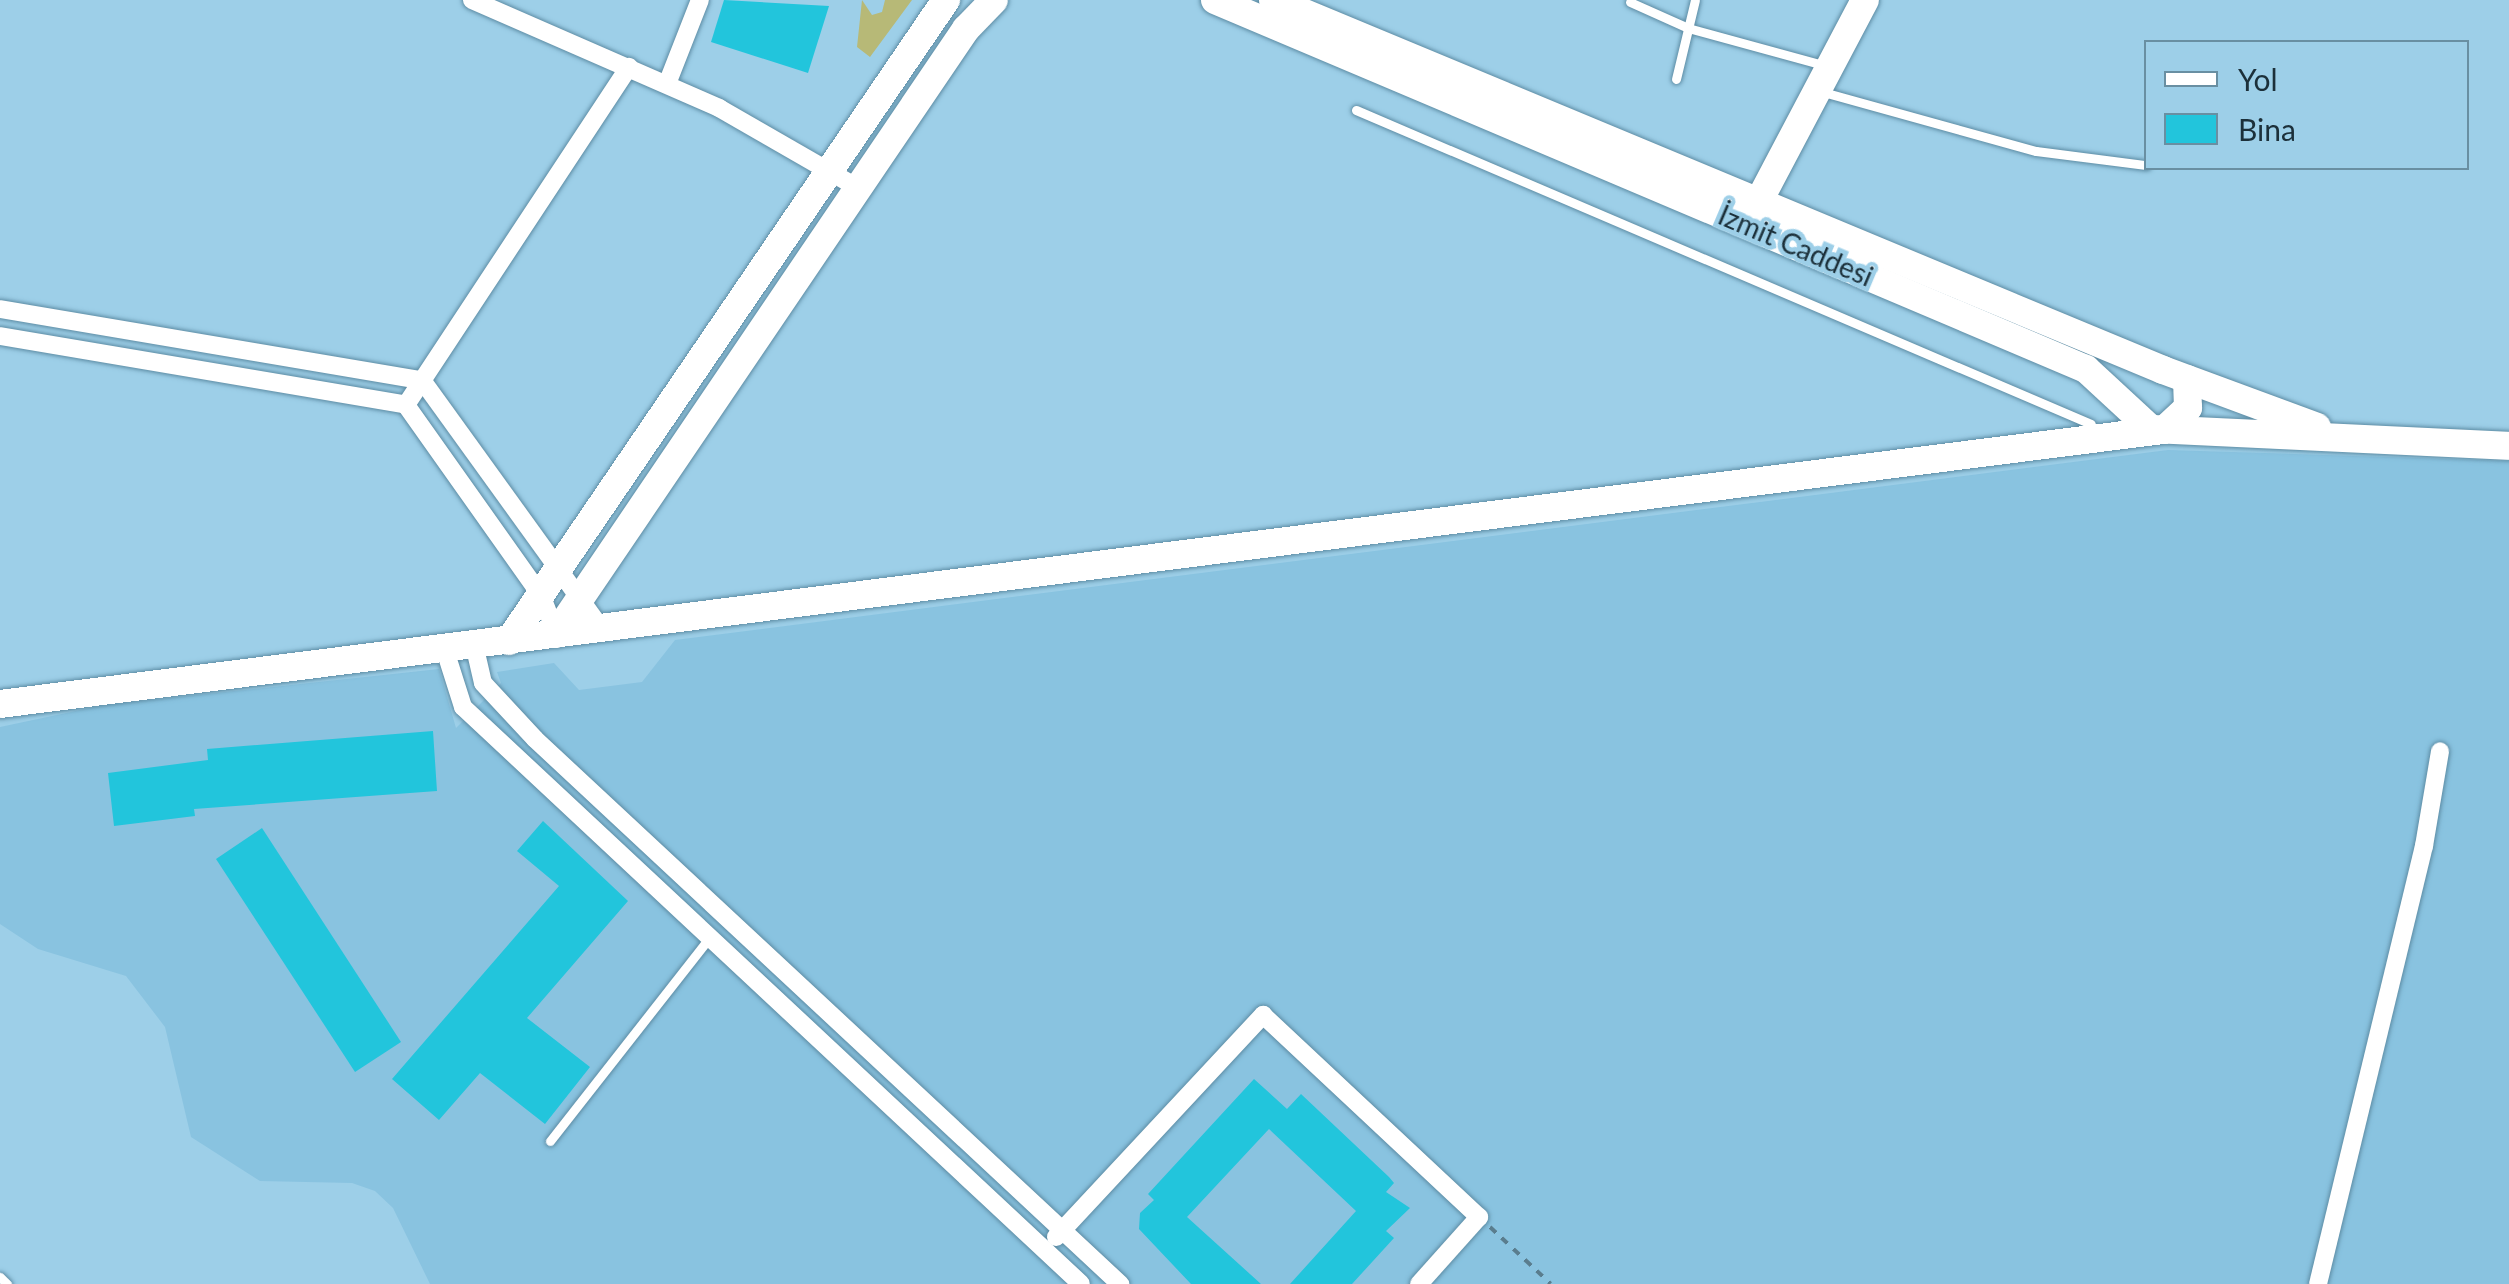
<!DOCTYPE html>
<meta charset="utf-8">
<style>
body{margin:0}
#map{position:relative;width:2509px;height:1284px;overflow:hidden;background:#9dcfe8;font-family:Lato,sans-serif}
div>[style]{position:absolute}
.built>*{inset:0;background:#89c3e0}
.green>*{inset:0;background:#b7b977}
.building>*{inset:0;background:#22c5dc}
.path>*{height:4px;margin-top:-2px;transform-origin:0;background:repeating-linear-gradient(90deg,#5a7d8e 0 8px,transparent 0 16px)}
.roads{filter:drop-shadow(0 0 2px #5d8ca4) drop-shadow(0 0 2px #5d8ca4)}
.lane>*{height:9px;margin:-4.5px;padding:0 4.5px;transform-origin:4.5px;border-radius:4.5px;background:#fff}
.street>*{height:18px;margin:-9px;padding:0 9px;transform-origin:9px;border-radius:9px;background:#fff}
.secondary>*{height:28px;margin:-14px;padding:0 14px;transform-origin:14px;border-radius:14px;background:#fff}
span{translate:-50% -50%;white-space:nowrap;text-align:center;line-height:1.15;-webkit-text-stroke:9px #9dcfe8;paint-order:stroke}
.street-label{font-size:28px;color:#1c303a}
.legend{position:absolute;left:2144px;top:40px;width:325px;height:130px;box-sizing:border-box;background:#9dcfe8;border:2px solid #698fa2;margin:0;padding:12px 18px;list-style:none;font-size:30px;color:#1c303a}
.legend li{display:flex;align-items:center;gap:20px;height:50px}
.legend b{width:50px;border:2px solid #698fa2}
</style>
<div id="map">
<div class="built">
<div style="clip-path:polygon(2168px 450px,2509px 461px,2509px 1284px,430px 1284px,393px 1208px,375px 1191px,352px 1183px,260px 1181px,191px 1137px,165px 1027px,126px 976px,38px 949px,0 924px,0 727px,104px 705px,439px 669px,456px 728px,501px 683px,497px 672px,554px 663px,579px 690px,642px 682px,675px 640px)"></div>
</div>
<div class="green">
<div style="clip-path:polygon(862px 0,872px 15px,882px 12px,885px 0,912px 0,870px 57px,857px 47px)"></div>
</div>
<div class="building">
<div style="clip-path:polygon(724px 0,829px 6px,808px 73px,711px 42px)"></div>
<div style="clip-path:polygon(433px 731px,437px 791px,194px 809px,195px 816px,114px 826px,108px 773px,208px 760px,207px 749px)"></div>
<div style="clip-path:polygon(543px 821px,628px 901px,527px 1018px,590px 1067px,545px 1124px,480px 1073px,439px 1120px,392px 1079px,559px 886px,517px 851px)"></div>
<div style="clip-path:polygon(262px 828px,401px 1042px,355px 1072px,216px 859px)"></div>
<div style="clip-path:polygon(1254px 1079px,1287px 1109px,1301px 1094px,1389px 1177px,1394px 1183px,1386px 1192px,1410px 1208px,1386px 1231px,1394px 1238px,1352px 1284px,1290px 1284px,1356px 1211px,1269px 1129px,1187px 1217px,1261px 1284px,1191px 1284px,1139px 1229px,1140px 1213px,1154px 1200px,1148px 1194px)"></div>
</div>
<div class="path">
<div style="left:1490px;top:1227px;width:83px;rotate:43.1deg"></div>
</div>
<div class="roads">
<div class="lane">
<div style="left:1630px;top:2px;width:64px;rotate:24.1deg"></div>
<div style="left:1688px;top:28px;width:144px;rotate:15.3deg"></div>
<div style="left:1676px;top:79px;width:81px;rotate:-76.5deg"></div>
<div style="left:1823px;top:92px;width:221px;rotate:15.5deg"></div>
<div style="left:2036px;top:151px;width:111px;rotate:7.3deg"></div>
<div style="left:1356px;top:110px;width:799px;rotate:23.13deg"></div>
<div style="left:550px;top:1141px;width:259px;rotate:-51.9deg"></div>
<div style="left:0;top:1277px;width:10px;rotate:45deg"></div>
</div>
<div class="street">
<div style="left:472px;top:0;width:270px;rotate:23.6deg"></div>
<div style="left:719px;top:108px;width:163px;rotate:29.9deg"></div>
<div style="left:667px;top:84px;width:90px;rotate:-68.6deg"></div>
<div style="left:0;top:309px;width:428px;rotate:9.6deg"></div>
<div style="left:422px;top:380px;width:308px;rotate:54.2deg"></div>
<div style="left:0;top:336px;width:412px;rotate:9.6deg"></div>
<div style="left:406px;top:405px;width:235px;rotate:54.7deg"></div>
<div style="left:542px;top:597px;width:40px;rotate:69deg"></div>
<div style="left:406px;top:405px;width:405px;rotate:-56.6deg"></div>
<div style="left:474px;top:644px;width:40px;rotate:77deg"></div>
<div style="left:483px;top:683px;width:76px;rotate:47.1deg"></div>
<div style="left:535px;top:739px;width:800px;rotate:42.97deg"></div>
<div style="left:444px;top:647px;width:63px;rotate:72.4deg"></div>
<div style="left:463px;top:707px;width:845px;rotate:43.03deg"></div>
<div style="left:1056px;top:1237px;width:304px;rotate:-47deg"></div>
<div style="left:1263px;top:1015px;width:296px;rotate:43.1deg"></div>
<div style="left:1479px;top:1217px;width:90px;rotate:131.8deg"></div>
<div style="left:2318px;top:1284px;width:451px;rotate:-76.4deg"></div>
<div style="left:2424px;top:846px;width:96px;rotate:-80.4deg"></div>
</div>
<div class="secondary">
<div style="left:1215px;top:0;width:946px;rotate:22.96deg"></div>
<div style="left:2086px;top:369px;width:88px;rotate:42.7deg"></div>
<div style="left:2151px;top:429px;width:358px;rotate:2.7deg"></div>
<div style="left:1273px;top:0;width:964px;rotate:22.57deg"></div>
<div style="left:2163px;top:370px;width:164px;rotate:20.3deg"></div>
<div style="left:1759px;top:201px;width:227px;rotate:-62.2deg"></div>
<div style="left:556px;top:634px;width:731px;rotate:-55.88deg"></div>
<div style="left:966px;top:29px;width:40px;rotate:-46deg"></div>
<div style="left:509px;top:641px;width:776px;rotate:-55.72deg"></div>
<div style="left:0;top:704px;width:2181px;rotate:-7.22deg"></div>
<div style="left:2164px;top:430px;width:33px;rotate:-43deg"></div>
<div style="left:2188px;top:408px;width:29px;rotate:-92deg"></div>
</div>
</div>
<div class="street-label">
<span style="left:1796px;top:245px;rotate:23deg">İzmit Caddesi</span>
</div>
<ul class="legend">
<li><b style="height:12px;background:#fff"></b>Yol</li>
<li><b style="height:28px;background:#22c5dc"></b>Bina</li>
</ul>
</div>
